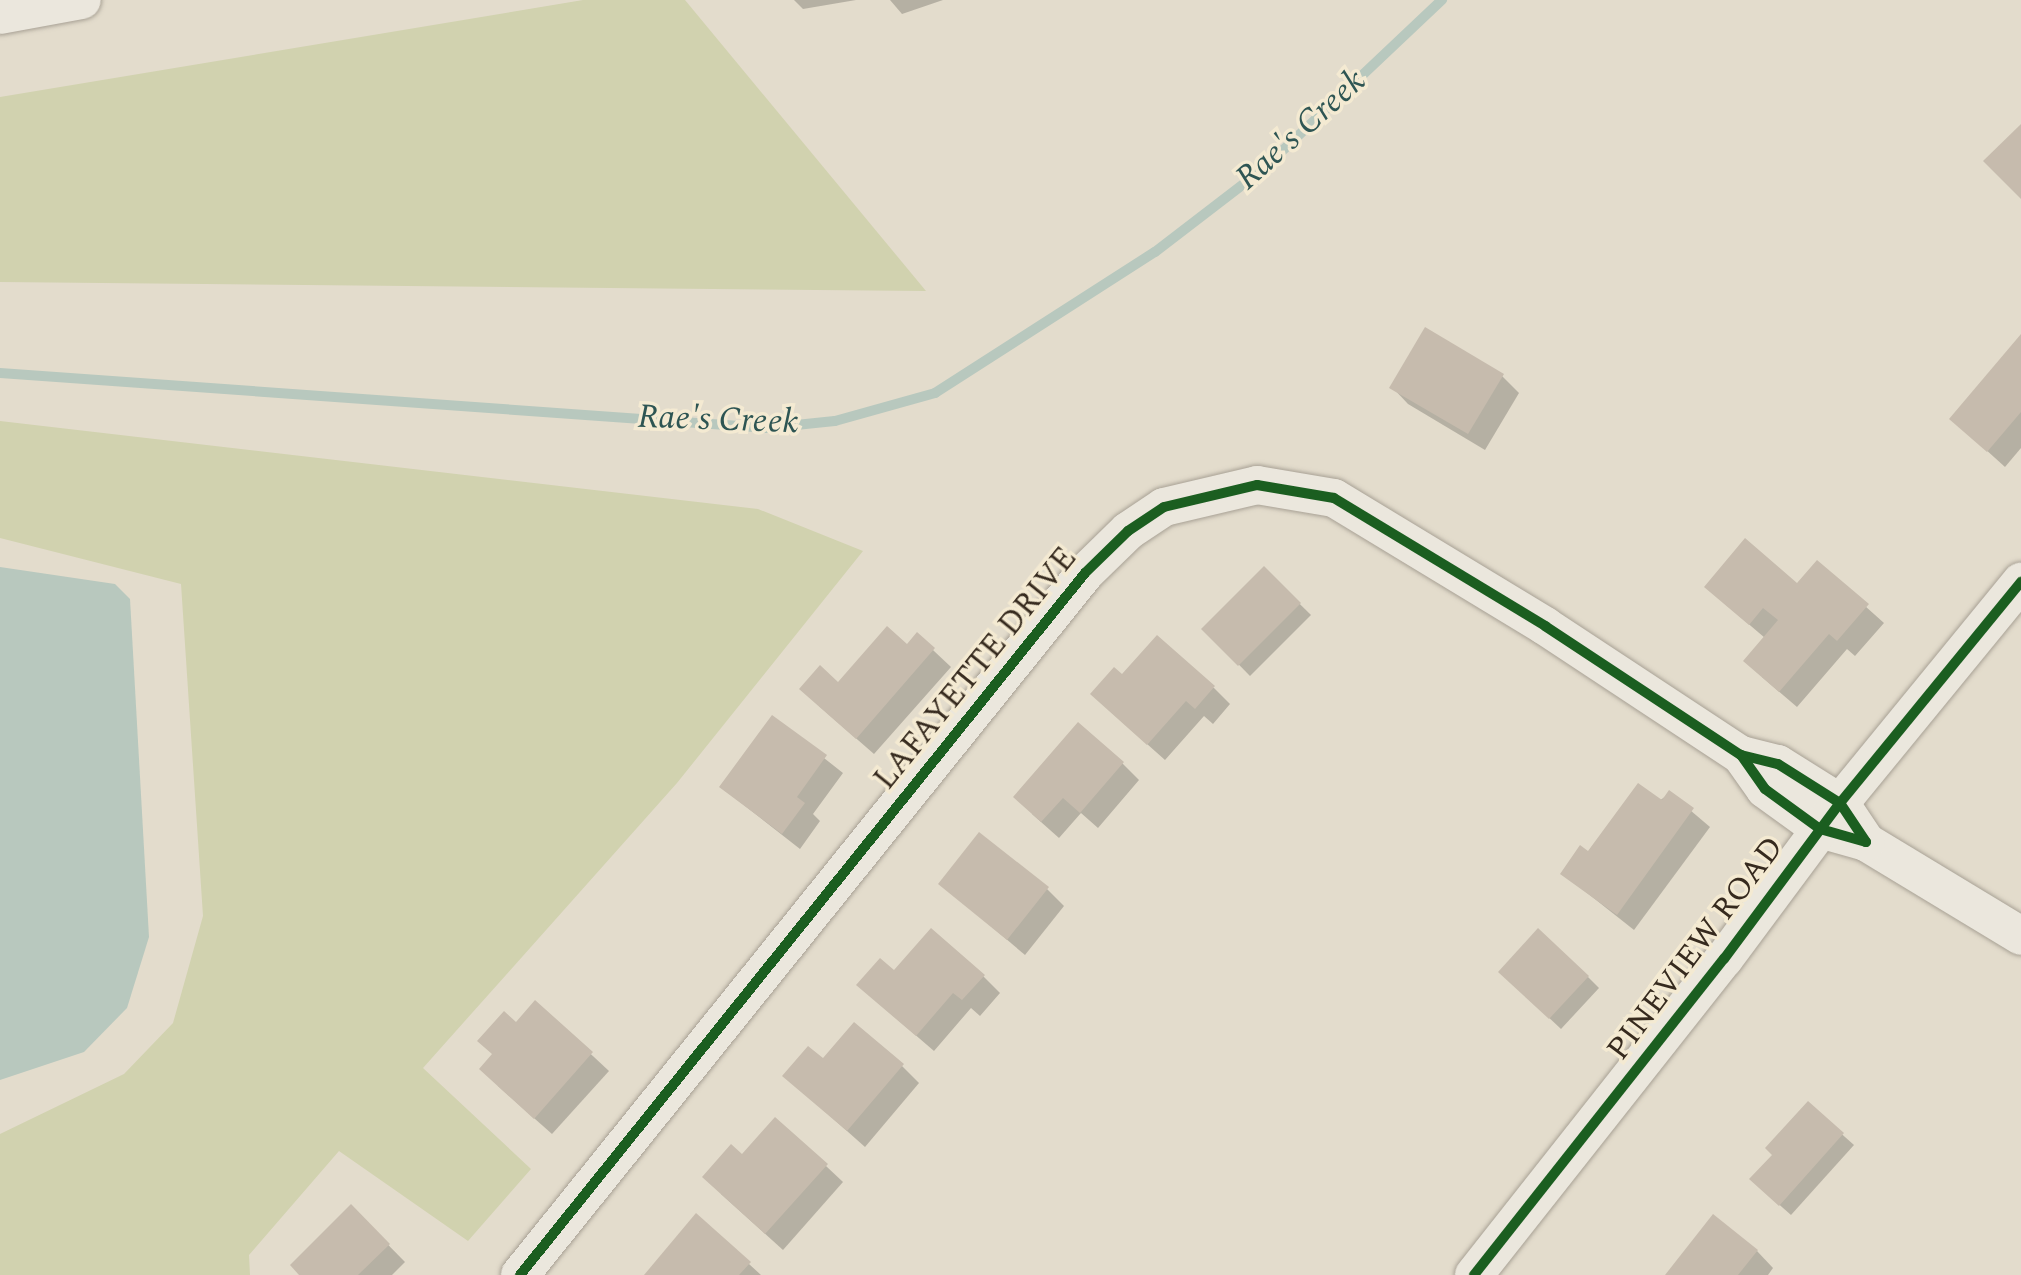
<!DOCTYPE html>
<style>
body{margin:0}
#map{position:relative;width:2021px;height:1275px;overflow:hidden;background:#e3dccc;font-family:Spectral,serif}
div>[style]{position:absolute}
.green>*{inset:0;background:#d1d2af}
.water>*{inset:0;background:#b8c8be}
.shadow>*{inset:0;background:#0003}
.stream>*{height:10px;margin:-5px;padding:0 5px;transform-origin:5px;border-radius:5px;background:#b8c8be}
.building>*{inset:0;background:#c6bbad}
.roads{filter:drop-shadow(0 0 2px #a8a195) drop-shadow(0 0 2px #a8a195)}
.street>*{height:38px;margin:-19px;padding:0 19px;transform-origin:19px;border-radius:19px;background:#ebe7dd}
.cycleway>*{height:10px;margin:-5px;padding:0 5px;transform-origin:5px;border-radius:5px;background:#1b5e20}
span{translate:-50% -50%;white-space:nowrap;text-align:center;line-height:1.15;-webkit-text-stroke:7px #f4ead2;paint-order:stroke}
.street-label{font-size:32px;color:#362a1e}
.water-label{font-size:34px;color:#2e5553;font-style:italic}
</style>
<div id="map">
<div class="green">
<div style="clip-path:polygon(583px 0,685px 0,926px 291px,0 282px,0 97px)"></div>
<div style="clip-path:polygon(0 421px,758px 509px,863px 551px,677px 783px,423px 1068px,531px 1169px,468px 1241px,339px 1151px,249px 1255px,250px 1275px,0 1275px,0 1134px,124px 1074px,173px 1023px,203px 916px,181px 584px,0 538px)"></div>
</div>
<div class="water">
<div style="clip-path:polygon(0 567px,115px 584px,130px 599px,149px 937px,127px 1008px,84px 1052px,0 1080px)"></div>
</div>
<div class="shadow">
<div style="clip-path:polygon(794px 0,856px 0,803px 9px)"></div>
<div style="clip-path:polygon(890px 0,943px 0,902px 14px)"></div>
<div style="clip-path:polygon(2021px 337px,2021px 448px,2005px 467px,1952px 419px)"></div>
<div style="clip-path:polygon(1502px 376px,1519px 393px,1485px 450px,1408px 404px,1392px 387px)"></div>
<div style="clip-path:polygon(1817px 563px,1884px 623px,1855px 656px,1847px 649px,1797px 707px,1762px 677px,1765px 638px,1724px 603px,1797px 585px)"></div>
<div style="clip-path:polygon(1264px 569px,1311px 615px,1250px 676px,1204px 629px)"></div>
<div style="clip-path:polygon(917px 635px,951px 667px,874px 754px,819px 706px,907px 647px)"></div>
<div style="clip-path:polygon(1122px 677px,1214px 688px,1230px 704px,1213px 724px,1204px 716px,1165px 760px,1110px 711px)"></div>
<div style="clip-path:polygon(772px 717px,843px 773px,813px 814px,820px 821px,800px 849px,721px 787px)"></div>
<div style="clip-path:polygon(1122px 763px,1139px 780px,1098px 828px,1081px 813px,1059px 838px,1032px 814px)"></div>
<div style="clip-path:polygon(1670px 793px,1710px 827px,1634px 930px,1562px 873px)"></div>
<div style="clip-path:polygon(940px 883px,1047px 889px,1064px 906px,1025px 955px)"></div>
<div style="clip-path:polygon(895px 973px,983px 976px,1000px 993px,980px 1016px,971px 1008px,934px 1051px,876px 1001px)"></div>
<div style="clip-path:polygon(1588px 977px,1599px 988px,1561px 1029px,1512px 983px)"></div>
<div style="clip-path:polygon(536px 1003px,609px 1071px,552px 1134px,498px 1086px,516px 1024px)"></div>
<div style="clip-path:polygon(823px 1061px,902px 1066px,919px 1083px,865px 1147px,785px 1076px)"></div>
<div style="clip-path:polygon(1808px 1104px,1854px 1145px,1791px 1215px,1763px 1190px,1774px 1155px)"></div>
<div style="clip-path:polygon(742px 1157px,826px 1166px,843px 1182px,783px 1250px,721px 1194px)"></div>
<div style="clip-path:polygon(351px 1207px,405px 1262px,392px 1275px,302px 1275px)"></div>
<div style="clip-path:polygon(696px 1215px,749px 1264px,761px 1275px,646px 1275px)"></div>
<div style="clip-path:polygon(1757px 1251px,1773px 1268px,1768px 1275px,1667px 1275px)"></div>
</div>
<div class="stream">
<div style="left:0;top:373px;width:769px;rotate:4.1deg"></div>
<div style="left:767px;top:428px;width:68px;rotate:-5.9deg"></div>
<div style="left:835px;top:421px;width:104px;rotate:-15.6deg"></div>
<div style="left:935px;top:393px;width:261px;rotate:-32.7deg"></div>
<div style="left:1155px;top:252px;width:135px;rotate:-37.5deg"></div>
<div style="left:1262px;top:170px;width:248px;rotate:-43.4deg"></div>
</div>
<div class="building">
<div style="clip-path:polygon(2021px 124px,2021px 199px,1983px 161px)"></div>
<div style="clip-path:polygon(1425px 327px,1504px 374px,1468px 434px,1389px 388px)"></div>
<div style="clip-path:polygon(2021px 334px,2021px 412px,1987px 452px,1949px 419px)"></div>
<div style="clip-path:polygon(1745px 538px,1797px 583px,1817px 560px,1869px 604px,1837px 641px,1829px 634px,1779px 692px,1743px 661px,1778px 620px,1763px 608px,1749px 625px,1704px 587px)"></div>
<div style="clip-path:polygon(1264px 566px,1301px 603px,1238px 666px,1201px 629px)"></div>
<div style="clip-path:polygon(887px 626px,907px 644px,917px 632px,935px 648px,856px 739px,799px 689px,820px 665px,838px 682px)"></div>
<div style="clip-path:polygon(1157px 635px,1215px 686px,1195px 709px,1186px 701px,1147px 745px,1090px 694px,1114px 667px,1122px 674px)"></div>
<div style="clip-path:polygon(772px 715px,827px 755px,797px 797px,805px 803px,782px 834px,719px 787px)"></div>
<div style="clip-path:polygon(1078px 722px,1124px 762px,1080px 813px,1063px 798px,1041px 822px,1013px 797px)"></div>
<div style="clip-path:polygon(1638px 783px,1662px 800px,1669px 790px,1694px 808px,1617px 915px,1560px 874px,1580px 845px,1588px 851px)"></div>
<div style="clip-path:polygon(979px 832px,1049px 887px,1007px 940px,938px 884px)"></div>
<div style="clip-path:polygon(931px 928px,985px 975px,962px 1000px,953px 993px,916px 1036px,856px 985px,880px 958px,894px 970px)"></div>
<div style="clip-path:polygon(1538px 928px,1589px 976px,1549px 1019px,1498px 972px)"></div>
<div style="clip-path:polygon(535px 1000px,593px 1052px,534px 1119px,479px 1069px,492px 1054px,477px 1041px,504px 1011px,516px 1022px)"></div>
<div style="clip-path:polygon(854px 1022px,904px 1064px,847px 1131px,782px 1076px,808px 1046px,823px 1058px)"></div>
<div style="clip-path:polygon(1808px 1101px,1844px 1133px,1779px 1206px,1749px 1179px,1772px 1155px,1765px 1148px)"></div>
<div style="clip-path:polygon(775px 1117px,828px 1164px,765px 1234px,702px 1177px,731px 1144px,742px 1154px)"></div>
<div style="clip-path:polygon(351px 1204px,390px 1244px,358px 1275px,299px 1275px,290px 1265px)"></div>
<div style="clip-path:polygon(696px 1213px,751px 1262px,739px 1275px,644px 1275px)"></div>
<div style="clip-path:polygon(1713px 1214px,1758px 1250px,1738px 1275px,1665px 1275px)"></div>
</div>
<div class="roads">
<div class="street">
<div style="left:0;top:15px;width:83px;rotate:-10.4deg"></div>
<div style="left:1866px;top:842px;width:181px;rotate:31.2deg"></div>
<div style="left:520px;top:1275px;width:901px;rotate:-51.17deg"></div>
<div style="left:1085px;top:573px;width:60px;rotate:-44.3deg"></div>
<div style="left:1128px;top:531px;width:43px;rotate:-33.7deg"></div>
<div style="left:1164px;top:507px;width:96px;rotate:-13.3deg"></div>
<div style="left:1257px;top:485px;width:78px;rotate:9.6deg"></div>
<div style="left:1334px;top:498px;width:247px;rotate:31.2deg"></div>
<div style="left:1545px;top:626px;width:235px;rotate:33.4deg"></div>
<div style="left:1741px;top:755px;width:38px;rotate:14deg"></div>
<div style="left:1778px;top:764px;width:73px;rotate:32.2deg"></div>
<div style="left:1840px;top:803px;width:47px;rotate:56.3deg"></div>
<div style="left:1866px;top:842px;width:48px;rotate:-164.2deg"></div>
<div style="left:1820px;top:829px;width:68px;rotate:-144deg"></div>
<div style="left:1765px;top:789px;width:42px;rotate:-125.2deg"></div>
<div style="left:1474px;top:1275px;width:403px;rotate:-51.7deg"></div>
<div style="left:1724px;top:959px;width:194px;rotate:-53.4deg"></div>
<div style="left:1840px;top:803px;width:286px;rotate:-50.7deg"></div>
</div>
</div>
<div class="cycleway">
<div style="left:520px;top:1275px;width:901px;rotate:-51.17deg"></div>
<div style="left:1085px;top:573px;width:60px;rotate:-44.3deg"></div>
<div style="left:1128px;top:531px;width:43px;rotate:-33.7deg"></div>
<div style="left:1164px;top:507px;width:96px;rotate:-13.3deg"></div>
<div style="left:1257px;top:485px;width:78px;rotate:9.6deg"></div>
<div style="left:1334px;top:498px;width:247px;rotate:31.2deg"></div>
<div style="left:1545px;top:626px;width:235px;rotate:33.4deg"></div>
<div style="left:1741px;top:755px;width:38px;rotate:14deg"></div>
<div style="left:1778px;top:764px;width:73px;rotate:32.2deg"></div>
<div style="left:1840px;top:803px;width:47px;rotate:56.3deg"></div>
<div style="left:1866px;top:842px;width:48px;rotate:-164.2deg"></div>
<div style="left:1820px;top:829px;width:68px;rotate:-144deg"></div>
<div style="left:1765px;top:789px;width:42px;rotate:-125.2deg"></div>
<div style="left:1474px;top:1275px;width:403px;rotate:-51.7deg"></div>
<div style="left:1724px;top:959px;width:194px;rotate:-53.4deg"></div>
<div style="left:1840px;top:803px;width:286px;rotate:-50.7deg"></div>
</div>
<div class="street-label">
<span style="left:976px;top:669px;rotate:-51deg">LAFAYETTE DRIVE</span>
<span style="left:1696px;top:949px;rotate:-53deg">PINEVIEW ROAD</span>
</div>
<div class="water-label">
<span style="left:1301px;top:130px;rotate:-42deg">Rae's Creek</span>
<span style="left:718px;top:420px;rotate:2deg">Rae's Creek</span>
</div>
</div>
